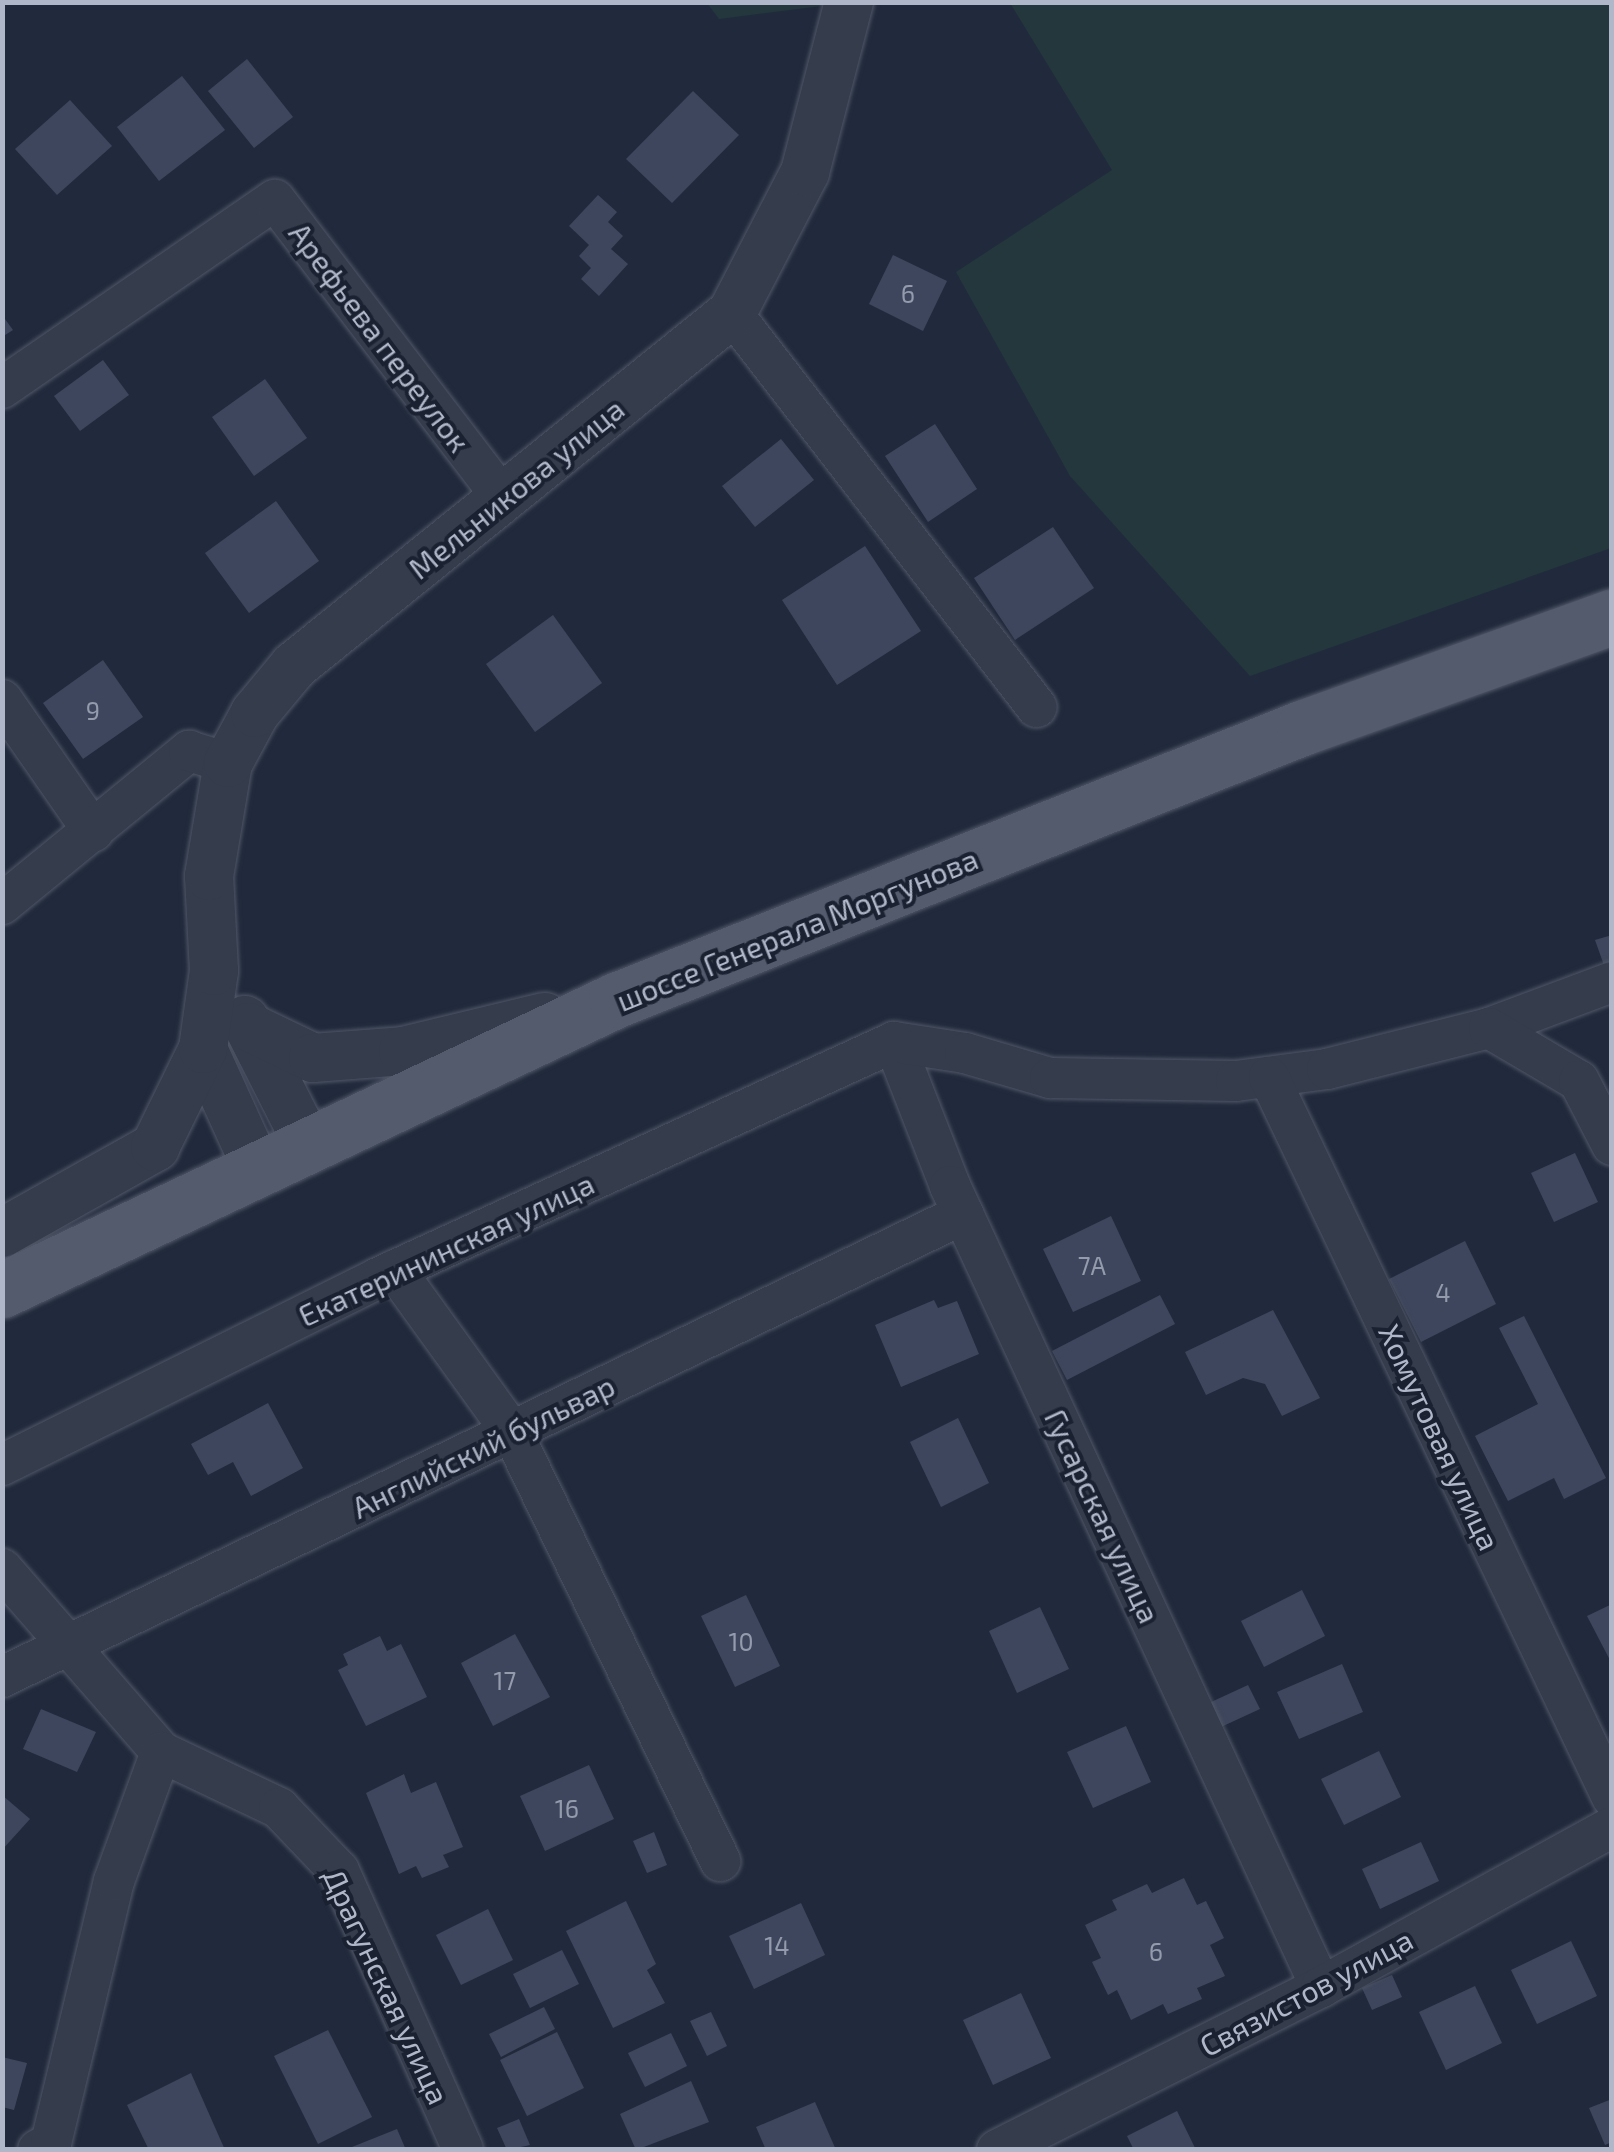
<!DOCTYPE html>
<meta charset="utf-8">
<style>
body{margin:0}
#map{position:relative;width:1614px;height:2152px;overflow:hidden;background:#212a3c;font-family:"Exo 2",sans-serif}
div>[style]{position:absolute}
.green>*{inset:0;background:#23373d}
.building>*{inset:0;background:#3d465c}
.roads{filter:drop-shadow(0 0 2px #505767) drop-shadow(0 0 2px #505767)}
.minor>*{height:40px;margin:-20px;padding:0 20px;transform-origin:20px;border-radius:20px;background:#353c4c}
.tertiary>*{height:48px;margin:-24px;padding:0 24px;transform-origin:24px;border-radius:24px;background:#353c4c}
.primary>*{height:55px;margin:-27.5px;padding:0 27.5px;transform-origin:27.5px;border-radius:27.5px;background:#535b6c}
span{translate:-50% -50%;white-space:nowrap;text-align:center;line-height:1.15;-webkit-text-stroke:8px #1a2131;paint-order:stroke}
.number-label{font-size:25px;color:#939bad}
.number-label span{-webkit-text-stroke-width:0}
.street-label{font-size:30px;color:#b0b7c8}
.frame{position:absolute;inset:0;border:5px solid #b0b7c8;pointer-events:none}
</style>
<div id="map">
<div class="green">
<div style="clip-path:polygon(707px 3px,846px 3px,719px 19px)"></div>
<div style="clip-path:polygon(1010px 3px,1611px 3px,1611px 548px,1250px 676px,1070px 476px,956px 272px,1112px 170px)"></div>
</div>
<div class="building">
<div style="clip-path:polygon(247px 59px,293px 117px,254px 148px,208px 91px)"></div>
<div style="clip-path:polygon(182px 76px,225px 130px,159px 181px,117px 127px)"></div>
<div style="clip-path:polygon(693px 91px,739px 135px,672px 203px,626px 159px)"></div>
<div style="clip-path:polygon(70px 100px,112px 146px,57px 195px,15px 149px)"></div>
<div style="clip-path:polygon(598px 195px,617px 212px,608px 222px,623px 236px,611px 249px,628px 264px,599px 296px,581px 279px,591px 268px,579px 256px,589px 245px,569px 226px)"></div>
<div style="clip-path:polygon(893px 255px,947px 281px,923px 331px,869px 304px)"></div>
<div style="clip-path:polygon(2px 315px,13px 330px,2px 337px)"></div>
<div style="clip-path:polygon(103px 360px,129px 395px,80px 431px,54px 396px)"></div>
<div style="clip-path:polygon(265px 379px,307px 438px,254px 476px,212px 417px)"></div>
<div style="clip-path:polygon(935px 424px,977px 489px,928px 522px,885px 456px)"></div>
<div style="clip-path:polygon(781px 439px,814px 480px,755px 527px,722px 486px)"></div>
<div style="clip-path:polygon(276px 501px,319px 561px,249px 613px,205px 553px)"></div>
<div style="clip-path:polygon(1053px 527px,1094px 588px,1015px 640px,974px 578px)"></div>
<div style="clip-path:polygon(865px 546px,921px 631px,837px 685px,782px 600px)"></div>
<div style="clip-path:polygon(553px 615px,602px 683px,535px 732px,486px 664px)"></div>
<div style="clip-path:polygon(103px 660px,143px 717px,83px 759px,43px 703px)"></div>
<div style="clip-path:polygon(1612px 935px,1612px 985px,1611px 985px,1595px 940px)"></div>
<div style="clip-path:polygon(1575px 1153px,1598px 1202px,1554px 1222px,1531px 1173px)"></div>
<div style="clip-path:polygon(1111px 1216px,1141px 1281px,1073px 1312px,1043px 1249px)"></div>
<div style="clip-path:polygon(1465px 1241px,1496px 1304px,1421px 1342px,1389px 1279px)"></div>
<div style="clip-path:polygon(1160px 1295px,1175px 1324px,1067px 1380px,1052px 1351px)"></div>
<div style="clip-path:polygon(934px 1300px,938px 1308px,957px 1301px,979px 1354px,901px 1387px,875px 1325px)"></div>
<div style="clip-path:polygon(1273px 1310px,1320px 1398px,1282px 1416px,1265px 1384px,1243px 1378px,1206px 1395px,1185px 1352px)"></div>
<div style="clip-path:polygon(1524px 1316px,1606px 1478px,1564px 1499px,1554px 1478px,1508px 1501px,1475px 1436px,1538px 1404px,1499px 1328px)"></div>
<div style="clip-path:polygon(268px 1403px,303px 1468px,251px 1496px,233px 1462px,208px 1475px,191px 1444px)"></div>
<div style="clip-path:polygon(958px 1418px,989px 1483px,941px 1507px,910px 1442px)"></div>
<div style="clip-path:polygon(1302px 1590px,1325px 1636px,1264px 1667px,1241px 1621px)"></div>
<div style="clip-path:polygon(746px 1595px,780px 1666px,735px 1687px,701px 1616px)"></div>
<div style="clip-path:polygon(1612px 1604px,1612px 1664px,1587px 1616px)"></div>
<div style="clip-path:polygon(1040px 1607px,1069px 1669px,1017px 1693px,989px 1631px)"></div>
<div style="clip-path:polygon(515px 1634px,550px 1697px,493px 1726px,461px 1663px)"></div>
<div style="clip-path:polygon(380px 1636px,387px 1651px,401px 1644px,427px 1697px,366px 1726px,338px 1670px,348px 1665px,343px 1654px)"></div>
<div style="clip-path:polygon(1342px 1664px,1363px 1712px,1299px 1739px,1277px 1692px)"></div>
<div style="clip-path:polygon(1248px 1685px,1260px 1709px,1221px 1727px,1209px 1703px)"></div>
<div style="clip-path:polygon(41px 1709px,96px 1732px,77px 1772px,23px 1749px)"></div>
<div style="clip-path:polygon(1126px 1726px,1151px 1782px,1093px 1808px,1067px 1752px)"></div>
<div style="clip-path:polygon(1379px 1751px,1401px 1797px,1344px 1825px,1321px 1779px)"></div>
<div style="clip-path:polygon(589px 1765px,614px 1819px,545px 1851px,520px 1796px)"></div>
<div style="clip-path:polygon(404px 1774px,411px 1793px,436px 1782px,463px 1847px,443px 1855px,449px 1867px,422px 1878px,416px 1866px,399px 1874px,366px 1793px)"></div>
<div style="clip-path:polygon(2px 1795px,30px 1819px,2px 1850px)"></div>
<div style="clip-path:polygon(654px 1832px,667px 1865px,647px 1873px,633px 1841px)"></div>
<div style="clip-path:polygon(1421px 1842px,1439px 1881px,1380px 1909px,1362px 1869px)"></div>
<div style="clip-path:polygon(1184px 1878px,1197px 1905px,1206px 1901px,1224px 1938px,1210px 1945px,1225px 1976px,1197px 1988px,1202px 1999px,1168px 2014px,1163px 2004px,1131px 2020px,1117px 1990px,1108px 1995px,1092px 1962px,1101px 1958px,1085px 1925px,1117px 1910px,1112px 1900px,1147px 1884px,1152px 1893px)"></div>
<div style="clip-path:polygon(626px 1901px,656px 1964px,647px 1970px,665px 2003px,613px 2028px,566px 1931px)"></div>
<div style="clip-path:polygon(801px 1903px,825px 1955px,754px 1989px,729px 1936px)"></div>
<div style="clip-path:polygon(488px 1909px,513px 1960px,461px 1985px,436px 1935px)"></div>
<div style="clip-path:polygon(1571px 1941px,1597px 1996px,1537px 2024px,1511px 1970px)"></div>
<div style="clip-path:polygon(562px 1950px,579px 1984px,530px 2008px,513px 1974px)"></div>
<div style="clip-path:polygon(1392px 1975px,1402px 1997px,1372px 2010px,1362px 1988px)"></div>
<div style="clip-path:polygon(1475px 1986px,1502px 2043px,1446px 2070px,1419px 2012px)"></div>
<div style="clip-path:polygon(1021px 1993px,1051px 2058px,993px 2085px,963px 2020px)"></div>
<div style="clip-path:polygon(544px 2007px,555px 2029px,501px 2057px,489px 2034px)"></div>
<div style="clip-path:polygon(711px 2012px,727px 2046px,707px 2056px,690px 2021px)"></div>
<div style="clip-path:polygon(328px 2030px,372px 2117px,318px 2144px,274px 2056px)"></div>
<div style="clip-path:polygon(557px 2032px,584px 2088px,527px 2116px,500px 2060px)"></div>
<div style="clip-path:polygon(671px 2033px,687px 2066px,645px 2087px,628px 2053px)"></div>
<div style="clip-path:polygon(2px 2057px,27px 2063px,14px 2110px,2px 2107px)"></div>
<div style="clip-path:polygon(191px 2073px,225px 2150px,149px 2150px,127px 2105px)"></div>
<div style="clip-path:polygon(691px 2081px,709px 2122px,636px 2150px,620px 2114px)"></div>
<div style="clip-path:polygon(1612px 2099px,1612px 2142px,1605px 2145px,1589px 2108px)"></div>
<div style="clip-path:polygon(815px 2102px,836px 2150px,766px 2150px,756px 2127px)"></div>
<div style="clip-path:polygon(1177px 2111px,1196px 2150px,1134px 2150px,1127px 2136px)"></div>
<div style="clip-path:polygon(519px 2119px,530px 2145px,507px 2150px,497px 2128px)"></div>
<div style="clip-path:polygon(397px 2129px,406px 2150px,347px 2150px,347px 2149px)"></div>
</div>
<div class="roads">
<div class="minor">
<div style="left:732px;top:313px;width:498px;rotate:52.3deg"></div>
<div style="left:2px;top:388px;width:331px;rotate:-34.6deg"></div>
<div style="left:275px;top:200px;width:377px;rotate:52.6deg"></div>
<div style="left:2px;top:700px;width:160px;rotate:55.2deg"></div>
<div style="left:2px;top:904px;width:242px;rotate:-39.3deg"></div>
<div style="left:189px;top:751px;width:41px;rotate:17.1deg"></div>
<div style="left:1489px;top:1028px;width:131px;rotate:-20.5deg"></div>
<div style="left:894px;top:1042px;width:155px;rotate:68.7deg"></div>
<div style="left:950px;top:1186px;width:883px;rotate:65.15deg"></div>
<div style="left:894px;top:1042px;width:72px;rotate:8.8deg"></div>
<div style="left:965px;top:1053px;width:89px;rotate:16.4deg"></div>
<div style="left:1050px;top:1078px;width:186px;rotate:0.9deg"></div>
<div style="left:1236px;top:1081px;width:92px;rotate:-7.5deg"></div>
<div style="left:1327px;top:1069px;width:167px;rotate:-14.2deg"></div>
<div style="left:1489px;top:1028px;width:104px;rotate:30.5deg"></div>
<div style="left:1579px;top:1081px;width:72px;rotate:62.7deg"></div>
<div style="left:1269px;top:1077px;width:798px;rotate:64.53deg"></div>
<div style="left:395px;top:1270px;width:200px;rotate:54.2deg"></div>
<div style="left:512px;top:1432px;width:477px;rotate:64.1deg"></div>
<div style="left:2px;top:1465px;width:420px;rotate:-26.4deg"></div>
<div style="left:378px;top:1278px;width:567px;rotate:-24.58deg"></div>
<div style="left:2px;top:1569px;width:242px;rotate:49deg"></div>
<div style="left:161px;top:1752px;width:131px;rotate:25.4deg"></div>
<div style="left:279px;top:1808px;width:87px;rotate:46.4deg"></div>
<div style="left:339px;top:1871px;width:305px;rotate:66deg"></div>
<div style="left:2px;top:1677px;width:1067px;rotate:-25.72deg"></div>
<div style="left:38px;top:2150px;width:15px;rotate:-28deg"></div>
<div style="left:51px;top:2143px;width:269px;rotate:-76.5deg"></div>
<div style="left:114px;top:1881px;width:137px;rotate:-70deg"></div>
<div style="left:997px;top:2150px;width:363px;rotate:-26.7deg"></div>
<div style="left:1321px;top:1987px;width:332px;rotate:-28.8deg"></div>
</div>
<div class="tertiary">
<div style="left:245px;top:1020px;width:137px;rotate:63.1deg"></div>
<div style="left:249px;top:1027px;width:71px;rotate:25.8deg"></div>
<div style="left:313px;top:1058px;width:90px;rotate:-4.4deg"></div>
<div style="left:403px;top:1051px;width:146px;rotate:-13.5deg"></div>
<div style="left:203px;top:1049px;width:128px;rotate:65.6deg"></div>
<div style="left:2px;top:1233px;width:176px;rotate:-29.3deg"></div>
<div style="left:155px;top:1147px;width:109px;rotate:-63.9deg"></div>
<div style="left:203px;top:1049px;width:79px;rotate:-82deg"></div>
<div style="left:214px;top:971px;width:95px;rotate:-93deg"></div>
<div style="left:209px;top:876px;width:115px;rotate:-80.5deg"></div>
<div style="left:228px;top:763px;width:57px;rotate:-61.6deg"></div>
<div style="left:255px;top:713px;width:61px;rotate:-50.3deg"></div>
<div style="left:294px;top:666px;width:563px;rotate:-38.87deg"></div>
<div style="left:732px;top:313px;width:159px;rotate:-62.6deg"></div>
<div style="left:805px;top:172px;width:176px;rotate:-75.5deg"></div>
</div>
<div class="primary">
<div style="left:2px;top:1290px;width:679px;rotate:-25.28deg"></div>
<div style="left:616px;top:1000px;width:740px;rotate:-21.64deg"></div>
<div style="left:1304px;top:727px;width:327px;rotate:-19.7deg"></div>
</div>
</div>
<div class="number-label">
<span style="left:908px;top:293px">6</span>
<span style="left:93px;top:710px">9</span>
<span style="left:1092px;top:1265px">7А</span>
<span style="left:1443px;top:1292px">4</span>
<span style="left:741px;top:1641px">10</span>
<span style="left:505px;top:1680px">17</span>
<span style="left:567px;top:1808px">16</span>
<span style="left:777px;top:1945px">14</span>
<span style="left:1156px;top:1951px">6</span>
</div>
<div class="street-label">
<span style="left:380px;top:337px;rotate:53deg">Арефьева переулок</span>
<span style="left:516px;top:488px;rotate:-39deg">Мельникова улица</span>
<span style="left:797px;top:929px;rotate:-22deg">шоссе Генерала Моргунова</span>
<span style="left:446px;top:1249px;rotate:-25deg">Екатерининская улица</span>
<span style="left:1440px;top:1437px;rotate:65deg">Хомутовая улица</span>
<span style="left:483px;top:1446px;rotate:-26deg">Английский бульвар</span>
<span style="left:1103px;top:1516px;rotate:65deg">Гусарская улица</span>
<span style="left:387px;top:1986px;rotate:65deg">Драгунская улица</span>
<span style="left:1306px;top:1992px;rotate:-28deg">Связистов улица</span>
</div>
<div class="frame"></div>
</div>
